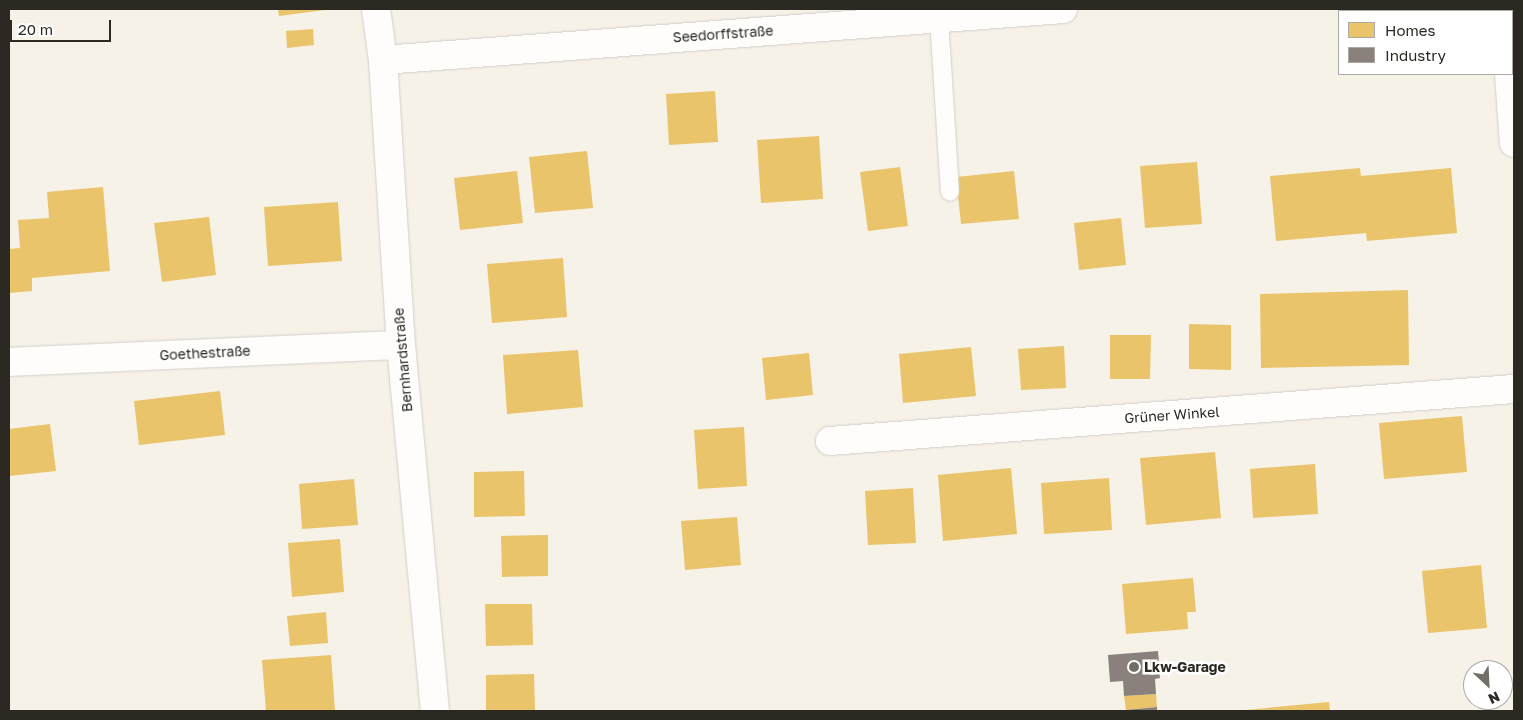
<!DOCTYPE html>
<meta charset="utf-8">
<style>
body{margin:0}
#map{position:relative;width:1523px;height:720px;overflow:hidden;background:#f6f2e8;font-family:"Golos Text",sans-serif}
div>[style]{position:absolute}
.homes>*{inset:0;background:#e9c46a}
.industry>*{inset:0;background:#8a817c}
.roads{filter:drop-shadow(0 0 1px #d3d0c8) drop-shadow(0 0 1px #d3d0c8)}
.service>*{height:18px;margin:-9px;padding:0 9px;transform-origin:9px;border-radius:9px;background:#fefdfc}
.minor>*{height:28px;margin:-14px;padding:0 14px;transform-origin:14px;border-radius:14px;background:#fefdfc}
.tertiary>*{height:28px;margin:-14px;padding:0 14px;transform-origin:14px;border-radius:14px;background:#fefdfc}
.dots>*{width:14px;height:14px;translate:-50% -50%;box-sizing:border-box;border:2px solid #fff;border-radius:50%}
span{translate:-50% -50%;white-space:nowrap;text-align:center;line-height:1.15;-webkit-text-stroke:5px #fff;paint-order:stroke}
.street-label{font-size:14px;color:#2c2922}
.poi-label{font-size:14px;color:#2c2922;font-weight:700}
.left{translate:0 -50%;text-align:left}
.frame{position:absolute;inset:0;border:10px solid #2c2922;pointer-events:none}
.legend{position:absolute;left:1338px;top:10px;width:175px;height:65px;box-sizing:border-box;background:#fff;border:1px solid #aba9a7;margin:0;padding:6px 9px;list-style:none;font-size:15px;color:#2c2922}
.legend li{display:flex;align-items:center;gap:10px;height:25px}
.legend b{width:25px;border:1px solid #aba9a7}
.north{position:absolute;left:1463px;top:660px;width:50px;height:50px;box-sizing:border-box;background:#fff;border:1px solid #aba9a7;border-radius:50%;rotate:155deg;font-size:14px;font-weight:700;line-height:20px;text-align:center;color:#2c2922}
.north::after{content:'';display:block;margin:auto;width:18px;height:22px;background:#736f67;clip-path:polygon(50% 0,100% 100%,50% 72%,0 100%)}
.scale{position:absolute;left:10px;top:20px;width:101px;height:22px;box-sizing:border-box;border:2px solid #2c2922;border-top:0;padding-left:6px;font-size:15px;line-height:18px;white-space:nowrap;color:#2c2922;-webkit-text-stroke:4px #fff;paint-order:stroke}
</style>
<div id="map">
<div class="homes">
<div style="clip-path:polygon(278px 9px,325px 9px,325px 10px,279px 16px)"></div>
<div style="clip-path:polygon(313px 29px,314px 45px,287px 48px,286px 31px)"></div>
<div style="clip-path:polygon(715px 91px,718px 142px,669px 145px,666px 94px)"></div>
<div style="clip-path:polygon(819px 136px,823px 199px,761px 203px,757px 140px)"></div>
<div style="clip-path:polygon(587px 151px,593px 208px,535px 213px,529px 157px)"></div>
<div style="clip-path:polygon(1197px 162px,1202px 224px,1145px 228px,1140px 166px)"></div>
<div style="clip-path:polygon(900px 167px,908px 226px,868px 231px,860px 172px)"></div>
<div style="clip-path:polygon(1360px 168px,1361px 176px,1451px 168px,1457px 233px,1367px 241px,1366px 233px,1276px 241px,1270px 176px)"></div>
<div style="clip-path:polygon(517px 171px,523px 223px,460px 230px,454px 178px)"></div>
<div style="clip-path:polygon(1014px 171px,1019px 219px,961px 224px,956px 177px)"></div>
<div style="clip-path:polygon(103px 187px,110px 271px,32px 278px,32px 291px,9px 293px,9px 249px,20px 248px,18px 220px,49px 218px,47px 192px)"></div>
<div style="clip-path:polygon(338px 202px,342px 261px,268px 266px,264px 207px)"></div>
<div style="clip-path:polygon(209px 217px,216px 275px,162px 282px,154px 223px)"></div>
<div style="clip-path:polygon(1121px 218px,1126px 265px,1079px 270px,1074px 223px)"></div>
<div style="clip-path:polygon(563px 258px,567px 317px,492px 323px,487px 264px)"></div>
<div style="clip-path:polygon(1408px 290px,1409px 365px,1261px 368px,1260px 294px)"></div>
<div style="clip-path:polygon(1189px 324px,1231px 325px,1231px 370px,1189px 369px)"></div>
<div style="clip-path:polygon(1110px 335px,1151px 335px,1150px 379px,1110px 379px)"></div>
<div style="clip-path:polygon(1064px 346px,1066px 388px,1021px 390px,1018px 349px)"></div>
<div style="clip-path:polygon(971px 347px,976px 396px,903px 403px,899px 354px)"></div>
<div style="clip-path:polygon(578px 350px,583px 407px,507px 414px,503px 355px)"></div>
<div style="clip-path:polygon(809px 353px,813px 395px,766px 400px,762px 358px)"></div>
<div style="clip-path:polygon(220px 391px,225px 435px,139px 445px,134px 401px)"></div>
<div style="clip-path:polygon(1462px 416px,1467px 472px,1384px 479px,1379px 423px)"></div>
<div style="clip-path:polygon(50px 424px,56px 471px,9px 476px,9px 429px)"></div>
<div style="clip-path:polygon(744px 427px,747px 486px,698px 489px,694px 430px)"></div>
<div style="clip-path:polygon(1215px 452px,1221px 518px,1146px 525px,1140px 458px)"></div>
<div style="clip-path:polygon(1315px 464px,1318px 514px,1253px 518px,1250px 469px)"></div>
<div style="clip-path:polygon(1011px 468px,1017px 534px,943px 541px,938px 475px)"></div>
<div style="clip-path:polygon(524px 471px,525px 516px,474px 517px,474px 472px)"></div>
<div style="clip-path:polygon(1109px 478px,1112px 530px,1044px 534px,1041px 483px)"></div>
<div style="clip-path:polygon(354px 479px,358px 525px,302px 529px,299px 484px)"></div>
<div style="clip-path:polygon(913px 488px,916px 543px,868px 545px,865px 491px)"></div>
<div style="clip-path:polygon(737px 517px,741px 565px,685px 570px,681px 521px)"></div>
<div style="clip-path:polygon(548px 535px,548px 576px,502px 577px,501px 536px)"></div>
<div style="clip-path:polygon(340px 539px,344px 592px,292px 597px,288px 543px)"></div>
<div style="clip-path:polygon(1481px 565px,1487px 628px,1428px 633px,1422px 571px)"></div>
<div style="clip-path:polygon(1193px 578px,1196px 612px,1187px 612px,1188px 629px,1126px 634px,1122px 584px)"></div>
<div style="clip-path:polygon(485px 604px,532px 604px,533px 645px,486px 646px)"></div>
<div style="clip-path:polygon(326px 612px,328px 643px,290px 646px,287px 616px)"></div>
<div style="clip-path:polygon(331px 655px,335px 711px,266px 711px,262px 660px)"></div>
<div style="clip-path:polygon(534px 674px,535px 711px,486px 711px,486px 675px)"></div>
<div style="clip-path:polygon(1156px 694px,1157px 707px,1126px 710px,1124px 696px)"></div>
<div style="clip-path:polygon(1329px 702px,1330px 711px,1245px 711px,1245px 710px)"></div>
</div>
<div class="industry">
<div style="clip-path:polygon(1158px 651px,1160px 678px,1155px 679px,1156px 694px,1124px 696px,1123px 681px,1110px 682px,1108px 655px)"></div>
<div style="clip-path:polygon(1157px 707px,1157px 711px,1126px 711px,1126px 710px)"></div>
</div>
<div class="roads">
<div class="service">
<div style="left:939px;top:18px;width:174px;rotate:86.4deg"></div>
</div>
<div class="minor">
<div style="left:376px;top:9px;width:51px;rotate:82.2deg"></div>
<div style="left:383px;top:60px;width:286px;rotate:86.4deg"></div>
<div style="left:401px;top:345px;width:368px;rotate:84.7deg"></div>
<div style="left:383px;top:60px;width:682px;rotate:-4.29deg"></div>
<div style="left:9px;top:362px;width:392px;rotate:-2.5deg"></div>
<div style="left:830px;top:441px;width:686px;rotate:-4.35deg"></div>
</div>
<div class="tertiary">
<div style="left:1504px;top:9px;width:2px;rotate:90deg"></div>
<div style="left:1509px;top:74px;width:69px;rotate:85.9deg"></div>
</div>
</div>
<div class="dots">
<div style="left:1134px;top:667px;background:#736f67"></div>
</div>
<div class="street-label">
<span style="left:723px;top:34px;rotate:-4deg">Seedorffstraße</span>
<span style="left:205px;top:353px;rotate:-3deg">Goethestraße</span>
<span style="left:403px;top:360px;rotate:-95deg">Bernhardstraße</span>
<span style="left:1172px;top:415px;rotate:-4deg">Grüner Winkel</span>
</div>
<div class="poi-label">
<span class="left" style="left:1144px;top:667px">Lkw-Garage</span>
</div>
<div class="frame"></div>
<ul class="legend">
<li><b style="height:14px;background:#e9c46a"></b>Homes</li>
<li><b style="height:14px;background:#8a817c"></b>Industry</li>
</ul>
<div class="north">N</div>
<div class="scale">20 m</div>
</div>
